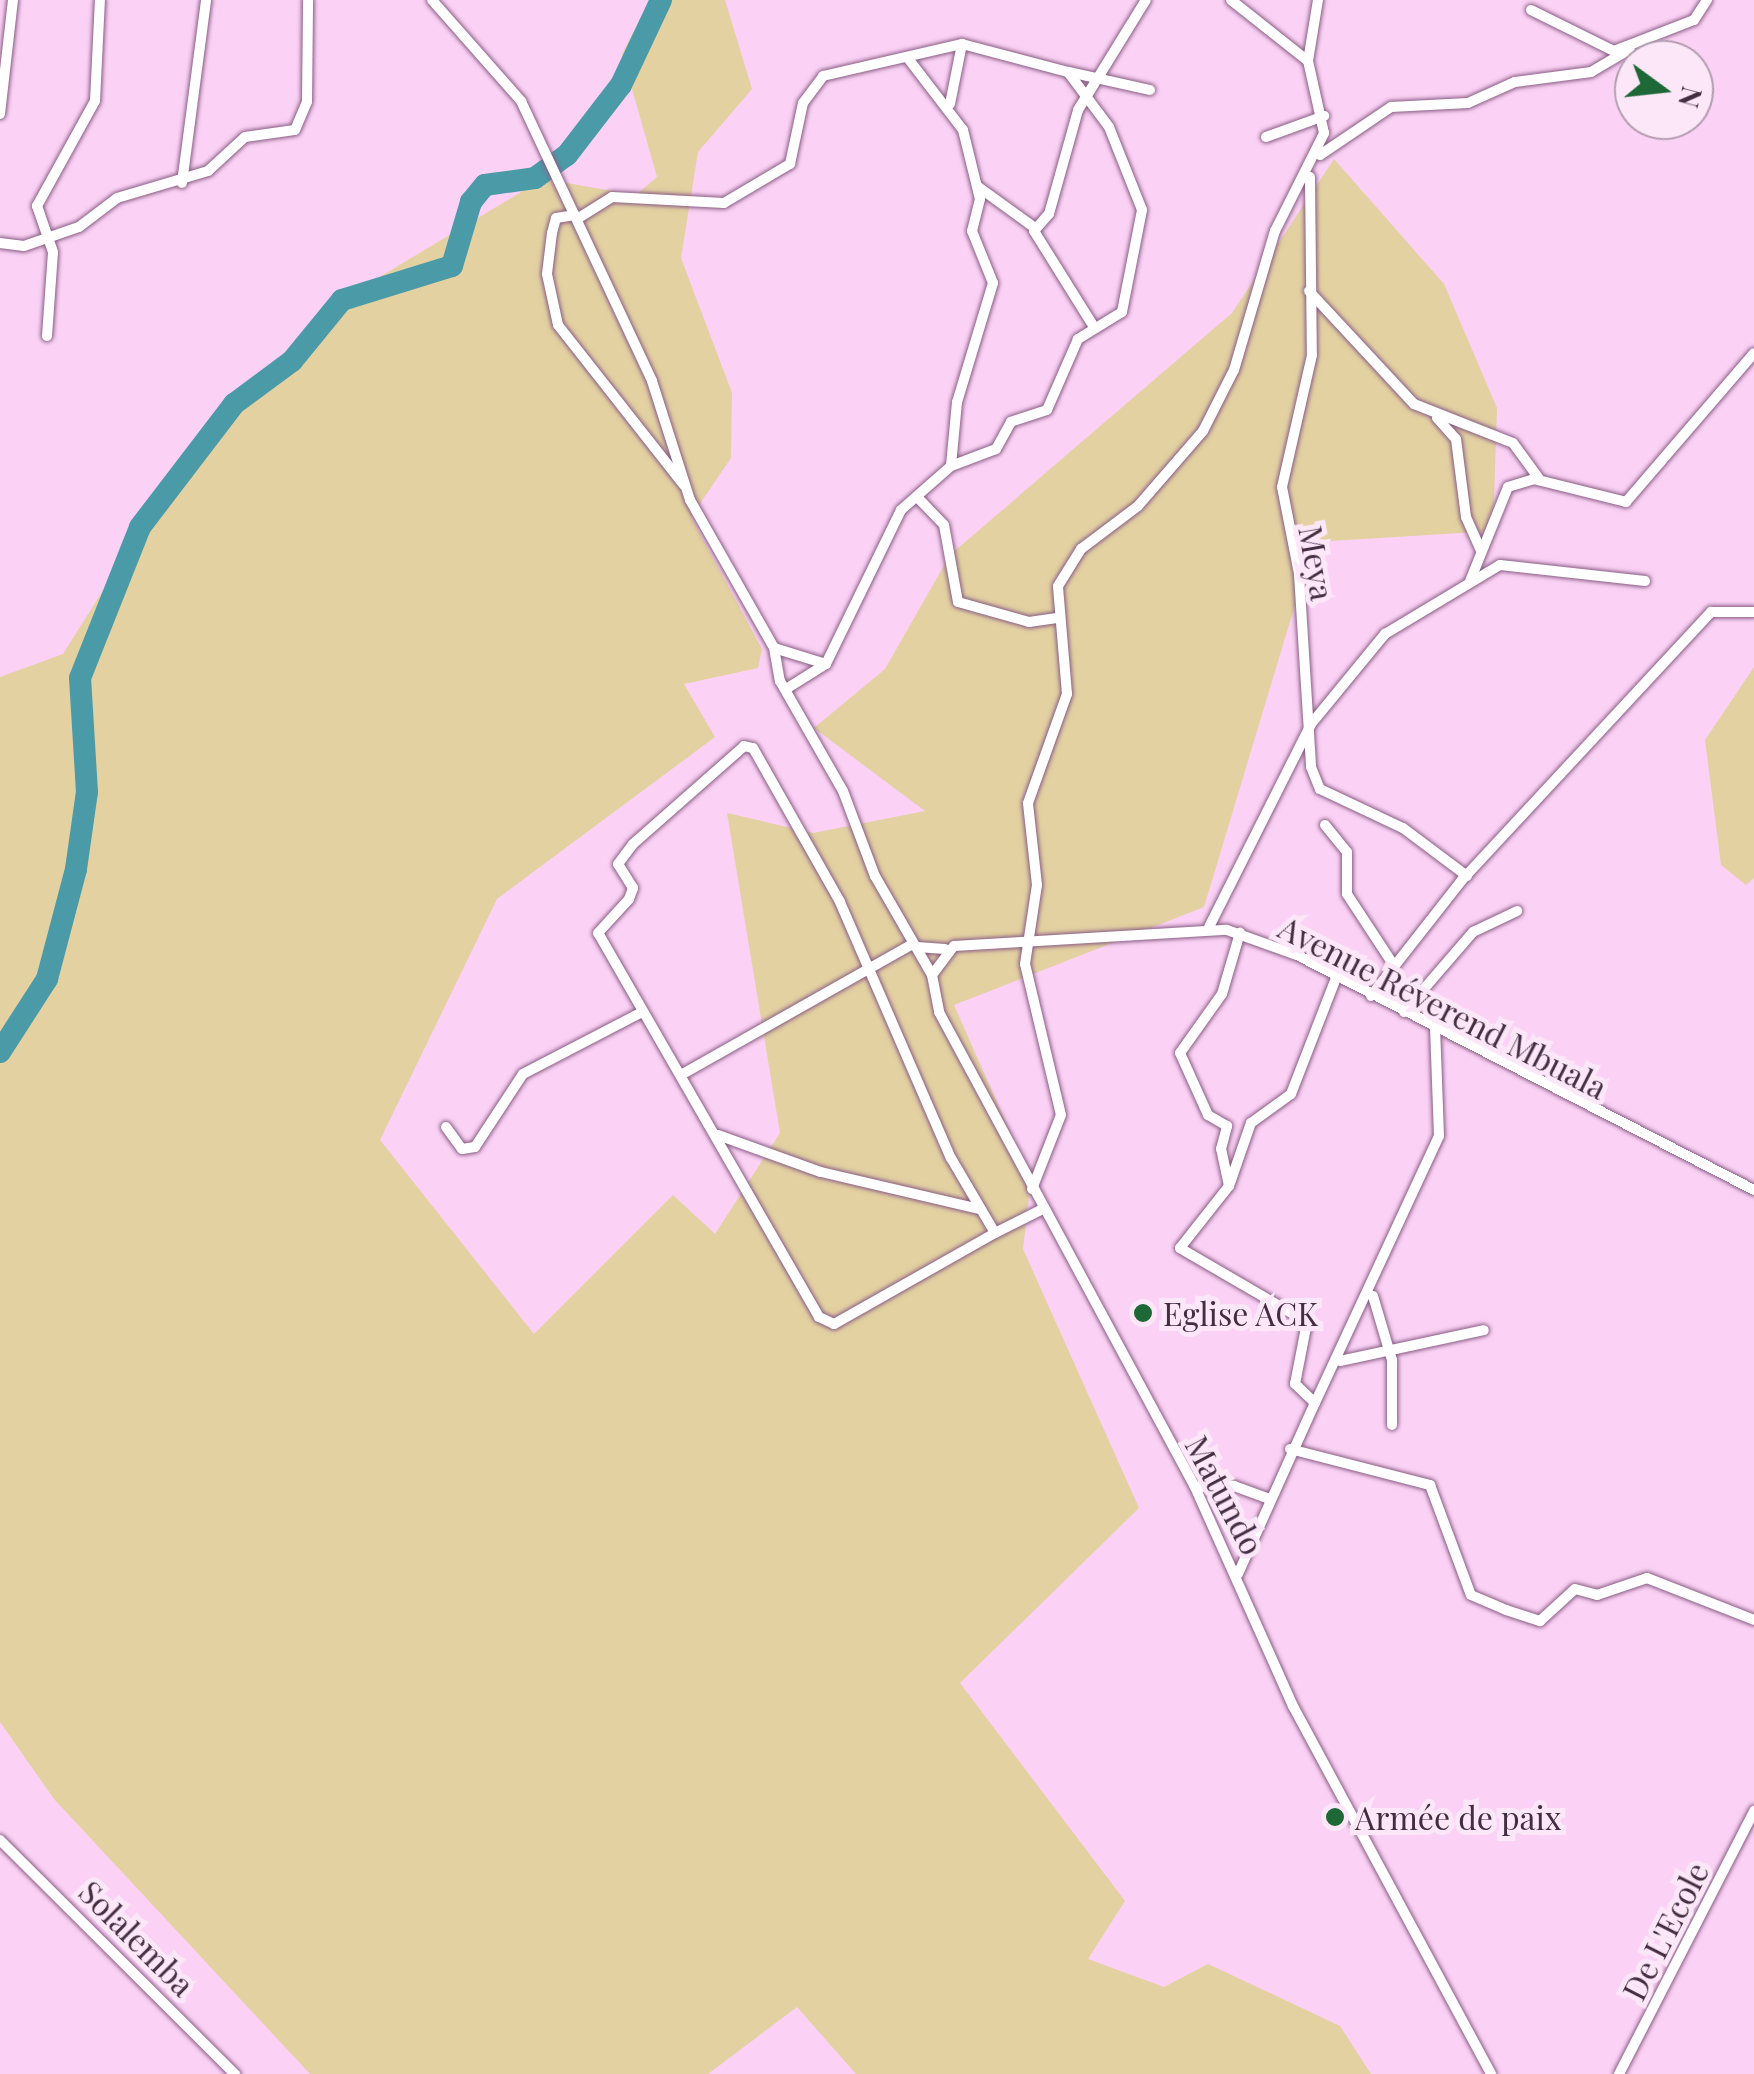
<!DOCTYPE html>
<meta charset="utf-8">
<style>
body{margin:0}
#map{position:relative;width:1754px;height:2074px;overflow:hidden;background:#fbd2f5;font-family:"Playfair Display",serif}
div>[style]{position:absolute}
.green>*{inset:0;background:#e3d1a1}
.river>*{height:22px;margin:-11px;padding:0 11px;transform-origin:11px;border-radius:11px;background:#4b9aa8}
.roads{filter:drop-shadow(0 0 2px #8a5d85) drop-shadow(0 0 2px #8a5d85)}
.street>*{height:10px;margin:-5px;padding:0 5px;transform-origin:5px;border-radius:5px;background:#fff}
.dots>*{width:28px;height:28px;translate:-50% -50%;box-sizing:border-box;border:5px solid #fce7f9;border-radius:50%}
span{translate:-50% -50%;white-space:nowrap;text-align:center;line-height:1.15;-webkit-text-stroke:10px #fce7f9;paint-order:stroke}
.street-label{font-size:32px;color:#422e40}
.poi-label{font-size:32px;color:#422e40}
.left{translate:0 -50%;text-align:left}
.north{position:absolute;left:1614px;top:40px;width:100px;height:100px;box-sizing:border-box;background:#fce7f9;border:2px solid #b29daf;border-radius:50%;rotate:105deg;font-size:28px;font-weight:700;line-height:40px;text-align:center;color:#422e40}
.north::after{content:'';display:block;margin:auto;width:35px;height:45px;background:#1d6836;clip-path:polygon(50% 0,100% 100%,50% 72%,0 100%)}
</style>
<div id="map">
<div class="green">
<div style="clip-path:polygon(650px 0,725px 0,752px 89px,698px 152px,681px 258px,732px 393px,731px 458px,691px 517px,762px 649px,758px 668px,684px 684px,715px 737px,497px 899px,380px 1140px,534px 1334px,673px 1195px,715px 1234px,780px 1133px,727px 813px,813px 833px,925px 811px,814px 728px,885px 669px,950px 555px,1232px 313px,1334px 159px,1444px 284px,1497px 408px,1493px 531px,1314px 542px,1204px 907px,954px 1005px,1031px 1179px,1023px 1249px,1139px 1508px,960px 1683px,1125px 1901px,1088px 1959px,1164px 1987px,1208px 1964px,1340px 2026px,1371px 2074px,856px 2074px,797px 2007px,708px 2074px,310px 2074px,54px 1799px,0 1722px,0 677px,63px 654px,168px 487px,321px 312px,543px 179px,636px 195px,657px 177px,622px 54px)"></div>
<div style="clip-path:polygon(1754px 667px,1754px 878px,1746px 885px,1721px 865px,1705px 740px)"></div>
</div>
<div class="river">
<div style="left:0;top:1052px;width:87px;rotate:-57.2deg"></div>
<div style="left:47px;top:979px;width:114px;rotate:-75.2deg"></div>
<div style="left:76px;top:869px;width:78px;rotate:-81.9deg"></div>
<div style="left:87px;top:792px;width:114px;rotate:-93.5deg"></div>
<div style="left:80px;top:678px;width:162px;rotate:-68.3deg"></div>
<div style="left:140px;top:527px;width:155px;rotate:-52.6deg"></div>
<div style="left:234px;top:404px;width:72px;rotate:-36.6deg"></div>
<div style="left:292px;top:361px;width:79px;rotate:-50.7deg"></div>
<div style="left:342px;top:300px;width:115px;rotate:-17.2deg"></div>
<div style="left:452px;top:266px;width:67px;rotate:-73.5deg"></div>
<div style="left:471px;top:202px;width:22px;rotate:-51deg"></div>
<div style="left:485px;top:185px;width:50px;rotate:-8deg"></div>
<div style="left:535px;top:178px;width:39px;rotate:-36deg"></div>
<div style="left:567px;top:155px;width:88px;rotate:-52.4deg"></div>
<div style="left:621px;top:85px;width:94px;rotate:-64.8deg"></div>
</div>
<div class="roads">
<div class="street">
<div style="left:432px;top:0;width:135px;rotate:48.6deg"></div>
<div style="left:521px;top:101px;width:309px;rotate:64.9deg"></div>
<div style="left:652px;top:381px;width:125px;rotate:72.3deg"></div>
<div style="left:690px;top:500px;width:170px;rotate:60.4deg"></div>
<div style="left:774px;top:648px;width:34px;rotate:80deg"></div>
<div style="left:780px;top:681px;width:127px;rotate:60.2deg"></div>
<div style="left:843px;top:791px;width:91px;rotate:69.4deg"></div>
<div style="left:875px;top:876px;width:114px;rotate:60.1deg"></div>
<div style="left:932px;top:975px;width:38px;rotate:79deg"></div>
<div style="left:939px;top:1012px;width:540px;rotate:61.68deg"></div>
<div style="left:1195px;top:1487px;width:240px;rotate:65.9deg"></div>
<div style="left:1293px;top:1706px;width:418px;rotate:61.7deg"></div>
<div style="left:1231px;top:0;width:98px;rotate:38.4deg"></div>
<div style="left:1531px;top:10px;width:93px;rotate:26.3deg"></div>
<div style="left:1614px;top:51px;width:86px;rotate:-21.2deg"></div>
<div style="left:1694px;top:20px;width:24px;rotate:-57deg"></div>
<div style="left:907px;top:57px;width:92px;rotate:52.5deg"></div>
<div style="left:963px;top:130px;width:71px;rotate:76.2deg"></div>
<div style="left:980px;top:199px;width:33px;rotate:104deg"></div>
<div style="left:972px;top:231px;width:56px;rotate:68deg"></div>
<div style="left:993px;top:283px;width:124px;rotate:106.8deg"></div>
<div style="left:957px;top:402px;width:64px;rotate:95.4deg"></div>
<div style="left:1069px;top:72px;width:83px;rotate:12.5deg"></div>
<div style="left:950px;top:104px;width:61px;rotate:-78.7deg"></div>
<div style="left:0;top:114px;width:115px;rotate:-83.5deg"></div>
<div style="left:1266px;top:137px;width:62px;rotate:-19.9deg"></div>
<div style="left:1320px;top:155px;width:86px;rotate:-34.1deg"></div>
<div style="left:1391px;top:107px;width:77px;rotate:-3deg"></div>
<div style="left:1468px;top:103px;width:51px;rotate:-24.1deg"></div>
<div style="left:1515px;top:82px;width:77px;rotate:-7.5deg"></div>
<div style="left:1591px;top:72px;width:45px;rotate:-30.5deg"></div>
<div style="left:1310px;top:177px;width:178px;rotate:89.4deg"></div>
<div style="left:1312px;top:355px;width:135px;rotate:102.8deg"></div>
<div style="left:1282px;top:487px;width:89px;rotate:78.9deg"></div>
<div style="left:1299px;top:574px;width:193px;rotate:86.4deg"></div>
<div style="left:1311px;top:767px;width:24px;rotate:68deg"></div>
<div style="left:1320px;top:789px;width:92px;rotate:25.2deg"></div>
<div style="left:1403px;top:828px;width:80px;rotate:36.9deg"></div>
<div style="left:182px;top:183px;width:185px;rotate:-82.5deg"></div>
<div style="left:977px;top:186px;width:72px;rotate:35.9deg"></div>
<div style="left:575px;top:215px;width:19px;rotate:171deg"></div>
<div style="left:556px;top:218px;width:16px;rotate:105deg"></div>
<div style="left:552px;top:233px;width:41px;rotate:97deg"></div>
<div style="left:547px;top:274px;width:52px;rotate:77.8deg"></div>
<div style="left:558px;top:325px;width:204px;rotate:51.8deg"></div>
<div style="left:577px;top:219px;width:41px;rotate:-32.2deg"></div>
<div style="left:612px;top:197px;width:112px;rotate:3.1deg"></div>
<div style="left:724px;top:203px;width:77px;rotate:-30.6deg"></div>
<div style="left:790px;top:164px;width:62px;rotate:-78deg"></div>
<div style="left:803px;top:103px;width:34px;rotate:-53deg"></div>
<div style="left:823px;top:76px;width:143px;rotate:-13deg"></div>
<div style="left:962px;top:44px;width:110px;rotate:14.8deg"></div>
<div style="left:1068px;top:72px;width:69px;rotate:53.3deg"></div>
<div style="left:1109px;top:127px;width:89px;rotate:68.3deg"></div>
<div style="left:1142px;top:210px;width:104px;rotate:101.1deg"></div>
<div style="left:1122px;top:312px;width:52px;rotate:148.5deg"></div>
<div style="left:1078px;top:339px;width:77px;rotate:113.6deg"></div>
<div style="left:1047px;top:410px;width:38px;rotate:162deg"></div>
<div style="left:1011px;top:422px;width:31px;rotate:119deg"></div>
<div style="left:996px;top:449px;width:48px;rotate:159.3deg"></div>
<div style="left:951px;top:466px;width:67px;rotate:138.7deg"></div>
<div style="left:901px;top:510px;width:171px;rotate:116deg"></div>
<div style="left:826px;top:664px;width:54px;rotate:-162.9deg"></div>
<div style="left:0;top:243px;width:24px;rotate:7deg"></div>
<div style="left:24px;top:246px;width:58px;rotate:-19.1deg"></div>
<div style="left:79px;top:227px;width:48px;rotate:-37.3deg"></div>
<div style="left:117px;top:198px;width:95px;rotate:-16.5deg"></div>
<div style="left:208px;top:171px;width:50px;rotate:-42.6deg"></div>
<div style="left:245px;top:137px;width:50px;rotate:-8deg"></div>
<div style="left:295px;top:130px;width:30px;rotate:-67deg"></div>
<div style="left:307px;top:102px;width:102px;rotate:-89.4deg"></div>
<div style="left:1309px;top:291px;width:154px;rotate:47.1deg"></div>
<div style="left:1414px;top:404px;width:106px;rotate:21.5deg"></div>
<div style="left:1513px;top:443px;width:46px;rotate:53.9deg"></div>
<div style="left:1094px;top:327px;width:113px;rotate:-122deg"></div>
<div style="left:1034px;top:231px;width:23px;rotate:-49deg"></div>
<div style="left:1049px;top:214px;width:108px;rotate:-74.4deg"></div>
<div style="left:1078px;top:110px;width:129px;rotate:-58.3deg"></div>
<div style="left:47px;top:336px;width:84px;rotate:-85.9deg"></div>
<div style="left:53px;top:252px;width:49px;rotate:-109.2deg"></div>
<div style="left:37px;top:206px;width:120px;rotate:-61.1deg"></div>
<div style="left:95px;top:101px;width:101px;rotate:-87.2deg"></div>
<div style="left:1437px;top:418px;width:28px;rotate:48deg"></div>
<div style="left:1456px;top:439px;width:79px;rotate:82.7deg"></div>
<div style="left:1466px;top:517px;width:36px;rotate:66deg"></div>
<div style="left:919px;top:499px;width:36px;rotate:46deg"></div>
<div style="left:944px;top:525px;width:78px;rotate:79.7deg"></div>
<div style="left:958px;top:602px;width:74px;rotate:15.7deg"></div>
<div style="left:1029px;top:622px;width:30px;rotate:-8deg"></div>
<div style="left:1470px;top:581px;width:101px;rotate:-68deg"></div>
<div style="left:1508px;top:487px;width:27px;rotate:-17deg"></div>
<div style="left:1534px;top:479px;width:95px;rotate:14deg"></div>
<div style="left:1626px;top:502px;width:196px;rotate:-49.3deg"></div>
<div style="left:786px;top:689px;width:47px;rotate:-32deg"></div>
<div style="left:1325px;top:825px;width:35px;rotate:51deg"></div>
<div style="left:1347px;top:852px;width:42px;rotate:90deg"></div>
<div style="left:1347px;top:894px;width:84px;rotate:56.7deg"></div>
<div style="left:1209px;top:927px;width:227px;rotate:-63.3deg"></div>
<div style="left:1311px;top:724px;width:117px;rotate:-50.6deg"></div>
<div style="left:1385px;top:634px;width:134px;rotate:-31deg"></div>
<div style="left:1500px;top:565px;width:146px;rotate:6.3deg"></div>
<div style="left:917px;top:947px;width:28px;rotate:4deg"></div>
<div style="left:932px;top:975px;width:36px;rotate:-53deg"></div>
<div style="left:954px;top:946px;width:273px;rotate:-3.4deg"></div>
<div style="left:1227px;top:930px;width:74px;rotate:19.7deg"></div>
<div style="left:1297px;top:955px;width:514px;rotate:27.21deg"></div>
<div style="left:1371px;top:996px;width:147px;rotate:-51.9deg"></div>
<div style="left:1462px;top:880px;width:366px;rotate:-47.1deg"></div>
<div style="left:1711px;top:612px;width:43px"></div>
<div style="left:1404px;top:1012px;width:106px;rotate:-49.2deg"></div>
<div style="left:1473px;top:932px;width:49px;rotate:-25.5deg"></div>
<div style="left:681px;top:1075px;width:266px;rotate:-29.5deg"></div>
<div style="left:446px;top:1127px;width:27px;rotate:54deg"></div>
<div style="left:462px;top:1149px;width:13px;rotate:-9deg"></div>
<div style="left:475px;top:1147px;width:87px;rotate:-56.7deg"></div>
<div style="left:523px;top:1074px;width:134px;rotate:-27.5deg"></div>
<div style="left:718px;top:1135px;width:109px;rotate:19.8deg"></div>
<div style="left:821px;top:1172px;width:162px;rotate:13.2deg"></div>
<div style="left:1229px;top:1186px;width:67px;rotate:-70.8deg"></div>
<div style="left:1251px;top:1123px;width:49px;rotate:-35.9deg"></div>
<div style="left:1291px;top:1094px;width:124px;rotate:-68.8deg"></div>
<div style="left:1032px;top:1189px;width:79px;rotate:-68.6deg"></div>
<div style="left:1061px;top:1115px;width:155px;rotate:-103.4deg"></div>
<div style="left:1025px;top:964px;width:80px;rotate:-81.4deg"></div>
<div style="left:1037px;top:885px;width:82px;rotate:-96.3deg"></div>
<div style="left:1028px;top:803px;width:116px;rotate:-70.3deg"></div>
<div style="left:1067px;top:694px;width:108px;rotate:-94.8deg"></div>
<div style="left:1058px;top:586px;width:44px;rotate:-58.1deg"></div>
<div style="left:1081px;top:549px;width:71px;rotate:-37deg"></div>
<div style="left:1138px;top:506px;width:99px;rotate:-49.1deg"></div>
<div style="left:1203px;top:431px;width:68px;rotate:-63.1deg"></div>
<div style="left:1234px;top:370px;width:145px;rotate:-73.6deg"></div>
<div style="left:1275px;top:231px;width:110px;rotate:-63.4deg"></div>
<div style="left:1324px;top:133px;width:74px;rotate:-102.5deg"></div>
<div style="left:1308px;top:61px;width:62px;rotate:-80.7deg"></div>
<div style="left:995px;top:1233px;width:185px;rotate:150.5deg"></div>
<div style="left:834px;top:1324px;width:17px;rotate:-155deg"></div>
<div style="left:819px;top:1317px;width:443px;rotate:-119.9deg"></div>
<div style="left:598px;top:933px;width:46px;rotate:-47.6deg"></div>
<div style="left:629px;top:899px;width:12px;rotate:-70deg"></div>
<div style="left:633px;top:888px;width:28px;rotate:-122deg"></div>
<div style="left:618px;top:864px;width:25px;rotate:-53deg"></div>
<div style="left:633px;top:844px;width:148px;rotate:-41.4deg"></div>
<div style="left:744px;top:746px;width:9px;rotate:13deg"></div>
<div style="left:753px;top:748px;width:177px;rotate:60.5deg"></div>
<div style="left:840px;top:902px;width:279px;rotate:66.6deg"></div>
<div style="left:951px;top:1158px;width:87px;rotate:59.6deg"></div>
<div style="left:995px;top:1233px;width:54px;rotate:-26.6deg"></div>
<div style="left:1373px;top:1296px;width:67px;rotate:73.5deg"></div>
<div style="left:1392px;top:1360px;width:65px;rotate:90deg"></div>
<div style="left:1340px;top:1361px;width:147px;rotate:-12.1deg"></div>
<div style="left:1315px;top:1403px;width:294px;rotate:-65.1deg"></div>
<div style="left:1439px;top:1136px;width:107px;rotate:-92.1deg"></div>
<div style="left:1290px;top:1449px;width:145px;rotate:14.4deg"></div>
<div style="left:1430px;top:1485px;width:117px;rotate:69.6deg"></div>
<div style="left:1471px;top:1595px;width:38px;rotate:23deg"></div>
<div style="left:1506px;top:1610px;width:36px;rotate:18deg"></div>
<div style="left:1540px;top:1621px;width:47px;rotate:-42.4deg"></div>
<div style="left:1575px;top:1589px;width:23px;rotate:15deg"></div>
<div style="left:1597px;top:1595px;width:53px;rotate:-18.8deg"></div>
<div style="left:1647px;top:1578px;width:115px;rotate:21.4deg"></div>
<div style="left:1196px;top:1487px;width:38px;rotate:-2deg"></div>
<div style="left:1234px;top:1486px;width:35px;rotate:20deg"></div>
<div style="left:1238px;top:1574px;width:188px;rotate:-65.8deg"></div>
<div style="left:1315px;top:1403px;width:28px;rotate:-136deg"></div>
<div style="left:1295px;top:1384px;width:63px;rotate:-79deg"></div>
<div style="left:1307px;top:1322px;width:147px;rotate:-149.8deg"></div>
<div style="left:1180px;top:1248px;width:79px;rotate:-51.7deg"></div>
<div style="left:1229px;top:1186px;width:38px;rotate:-102deg"></div>
<div style="left:1221px;top:1149px;width:24px;rotate:-75deg"></div>
<div style="left:1227px;top:1126px;width:22px;rotate:-150deg"></div>
<div style="left:1208px;top:1115px;width:68px;rotate:-114.3deg"></div>
<div style="left:1180px;top:1053px;width:72px;rotate:-54.6deg"></div>
<div style="left:1222px;top:994px;width:64px;rotate:-73.6deg"></div>
<div style="left:0;top:1840px;width:332px;rotate:44.9deg"></div>
<div style="left:1619px;top:2074px;width:296px;rotate:-62.8deg"></div>
</div>
</div>
<div class="dots">
<div style="left:1143px;top:1313px;background:#1d6836"></div>
<div style="left:1335px;top:1817px;background:#1d6836"></div>
</div>
<div class="street-label">
<span style="left:1317px;top:563px;rotate:80deg">Meya</span>
<span style="left:1443px;top:1007px;rotate:27deg">Avenue Réverend Mbuala</span>
<span style="left:1225px;top:1495px;rotate:62deg">Matundo</span>
<span style="left:1665px;top:1931px;rotate:-63deg">De L'Ecole</span>
<span style="left:137px;top:1938px;rotate:45deg">Solalemba</span>
</div>
<div class="poi-label">
<span class="left" style="left:1163px;top:1313px">Eglise ACK</span>
<span class="left" style="left:1355px;top:1817px">Armée de paix</span>
</div>
<div class="north">N</div>
</div>
